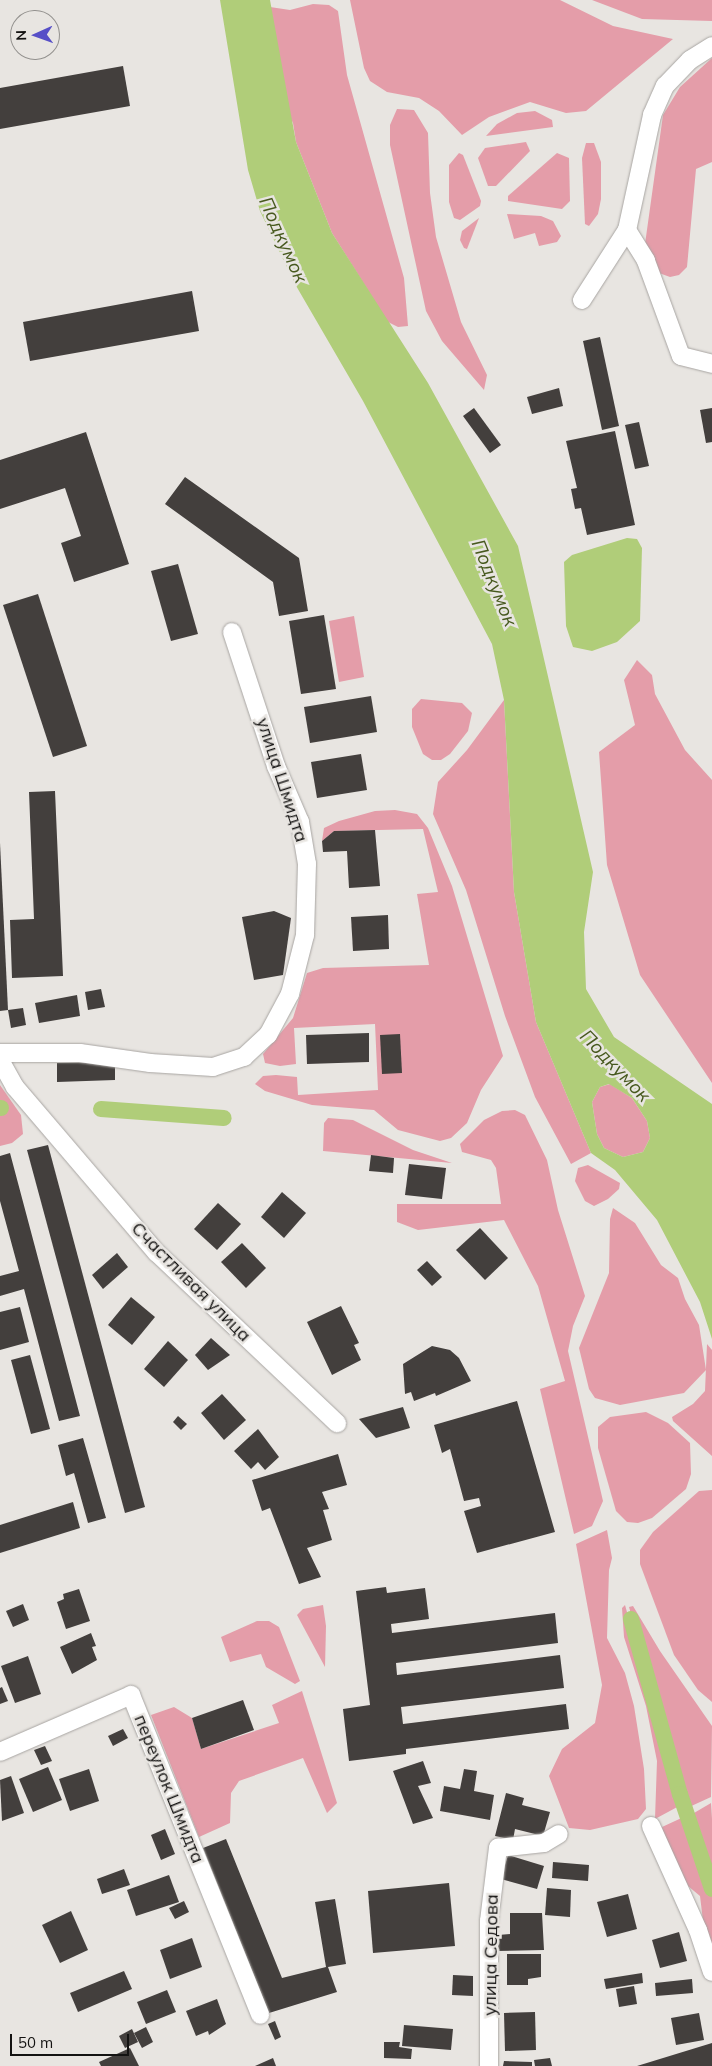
<!DOCTYPE html>
<meta charset="utf-8">
<style>
body{margin:0}
#map{position:relative;width:712px;height:2066px;overflow:hidden;background:#e8e5e1;font-family:Mulish,sans-serif}
div>[style]{position:absolute}
.green>*{inset:0;background:#e49da9}
.water>*{inset:0;background:#b0cd79}
.canal>*{height:16px;margin:-8px;padding:0 8px;transform-origin:8px;border-radius:8px;background:#b0cd79}
.building>*{inset:0;background:#433f3d}
.roads{filter:drop-shadow(0 0 1px #a8a5a2) drop-shadow(0 0 1px #a8a5a2)}
.minor>*{height:18px;margin:-9px;padding:0 9px;transform-origin:9px;border-radius:9px;background:#fff}
span{translate:-50% -50%;white-space:nowrap;text-align:center;line-height:1.15;-webkit-text-stroke:5px #e8e5e1;paint-order:stroke}
.street-label{font-size:18px;color:#141312}
.water-label{font-size:19px;color:#47591e;font-style:italic}
.north{position:absolute;left:10px;top:10px;width:50px;height:50px;box-sizing:border-box;background:#e8e5e1;border:1px solid #93918e;border-radius:50%;rotate:268deg;font-size:14px;font-weight:700;line-height:20px;text-align:center;color:#141312}
.north::after{content:'';display:block;margin:auto;width:18px;height:22px;background:#574fc7;clip-path:polygon(50% 0,100% 100%,50% 72%,0 100%)}
.scale{position:absolute;left:10px;top:2034px;width:119px;height:22px;box-sizing:border-box;border:2px solid #141312;border-top:0;padding-left:6px;font-size:15px;line-height:18px;white-space:nowrap;color:#141312;-webkit-text-stroke:4px #e8e5e1;paint-order:stroke}
</style>
<div id="map">
<div class="green">
<div style="clip-path:polygon(350px 0,560px 0,613px 26px,673px 39px,586px 111px,566px 113px,530px 102px,489px 117px,462px 135px,439px 111px,419px 98px,387px 92px,370px 81px,364px 68px)"></div>
<div style="clip-path:polygon(592px 0,712px 0,712px 21px,642px 19px)"></div>
<div style="clip-path:polygon(313px 4px,329px 5px,338px 11px,347px 75px,404px 278px,408px 326px,398px 327px,388px 322px,332px 233px,296px 142px,293px 123px,274px 85px,270px 7px,290px 10px)"></div>
<div style="clip-path:polygon(712px 58px,712px 162px,696px 169px,687px 267px,679px 275px,670px 277px,659px 273px,645px 244px,663px 115px,680px 87px)"></div>
<div style="clip-path:polygon(397px 109px,414px 110px,428px 133px,430px 193px,436px 237px,461px 322px,487px 375px,484px 390px,442px 341px,426px 311px,390px 145px,390px 125px)"></div>
<div style="clip-path:polygon(535px 111px,552px 120px,553px 127px,486px 136px,497px 124px,517px 113px)"></div>
<div style="clip-path:polygon(526px 142px,530px 151px,496px 186px,488px 186px,478px 158px,485px 148px)"></div>
<div style="clip-path:polygon(586px 143px,594px 143px,601px 162px,601px 199px,598px 214px,589px 226px,585px 224px,582px 158px)"></div>
<div style="clip-path:polygon(459px 153px,463px 155px,481px 201px,480px 206px,460px 220px,454px 218px,449px 202px,449px 165px)"></div>
<div style="clip-path:polygon(557px 153px,569px 158px,570px 201px,562px 209px,508px 201px,508px 196px)"></div>
<div style="clip-path:polygon(507px 214px,541px 216px,553px 221px,561px 236px,557px 242px,539px 246px,535px 233px,514px 239px)"></div>
<div style="clip-path:polygon(479px 218px,467px 249px,464px 248px,460px 240px,462px 231px)"></div>
<div style="clip-path:polygon(354px 616px,364px 677px,339px 682px,329px 621px)"></div>
<div style="clip-path:polygon(637px 660px,652px 675px,655px 694px,685px 750px,712px 780px,712px 1083px,640px 975px,607px 865px,599px 752px,635px 725px,624px 680px)"></div>
<div style="clip-path:polygon(421px 699px,462px 703px,472px 713px,468px 731px,450px 754px,441px 760px,432px 760px,423px 754px,412px 727px,412px 709px)"></div>
<div style="clip-path:polygon(504px 700px,514px 892px,536px 1022px,591px 1153px,571px 1164px,535px 1097px,505px 1016px,466px 890px,433px 814px,438px 782px,467px 750px)"></div>
<div style="clip-path:polygon(395px 810px,417px 814px,428px 828px,452px 886px,503px 1056px,481px 1090px,467px 1123px,451px 1138px,440px 1141px,398px 1130px,374px 1110px,312px 1105px,265px 1091px,255px 1084px,263px 1076px,276px 1075px,297px 1077px,298px 1095px,378px 1090px,375px 1024px,294px 1028px,296px 1064px,280px 1066px,265px 1063px,263px 1054px,293px 1018px,307px 973px,323px 968px,429px 965px,417px 894px,438px 892px,423px 829px,334px 831px,322px 841px,324px 828px,339px 821px,375px 811px)"></div>
<div style="clip-path:polygon(610px 1084px,632px 1098px,647px 1121px,650px 1138px,643px 1152px,623px 1157px,604px 1148px,597px 1134px,592px 1102px,600px 1087px)"></div>
<div style="clip-path:polygon(0 1085px,21px 1115px,23px 1134px,12px 1143px,0 1146px)"></div>
<div style="clip-path:polygon(515px 1110px,525px 1115px,547px 1160px,558px 1210px,585px 1296px,573px 1326px,568px 1351px,603px 1501px,592px 1526px,574px 1534px,540px 1389px,565px 1381px,538px 1286px,504px 1220px,418px 1230px,397px 1222px,397px 1204px,501px 1204px,496px 1168px,491px 1160px,462px 1152px,460px 1144px,484px 1120px,502px 1111px)"></div>
<div style="clip-path:polygon(328px 1118px,353px 1120px,413px 1150px,452px 1163px,323px 1151px,324px 1123px)"></div>
<div style="clip-path:polygon(588px 1165px,620px 1183px,619px 1189px,608px 1199px,594px 1206px,585px 1201px,575px 1181px,578px 1168px)"></div>
<div style="clip-path:polygon(613px 1208px,635px 1223px,661px 1265px,678px 1278px,685px 1299px,699px 1325px,706px 1370px,684px 1393px,620px 1405px,595px 1398px,589px 1389px,579px 1348px,609px 1273px,610px 1219px)"></div>
<div style="clip-path:polygon(707px 1344px,712px 1350px,712px 1456px,673px 1421px,672px 1417px,693px 1404px,705px 1391px)"></div>
<div style="clip-path:polygon(646px 1412px,668px 1423px,690px 1443px,691px 1474px,686px 1489px,652px 1518px,638px 1523px,627px 1522px,616px 1511px,598px 1448px,598px 1427px,610px 1417px)"></div>
<div style="clip-path:polygon(712px 1490px,712px 1702px,698px 1690px,674px 1655px,640px 1564px,640px 1550px,653px 1532px,699px 1491px)"></div>
<div style="clip-path:polygon(607px 1530px,612px 1558px,609px 1570px,607px 1638px,625px 1673px,634px 1706px,644px 1769px,646px 1809px,638px 1819px,590px 1830px,569px 1828px,549px 1776px,562px 1749px,595px 1723px,602px 1685px,576px 1544px)"></div>
<div style="clip-path:polygon(323px 1605px,326px 1626px,325px 1667px,297px 1615px,303px 1609px)"></div>
<div style="clip-path:polygon(625px 1605px,681px 1805px,655px 1819px,657px 1761px,646px 1706px,624px 1637px,622px 1608px)"></div>
<div style="clip-path:polygon(633px 1606px,660px 1651px,712px 1726px,711px 1797px,687px 1808px,629px 1607px)"></div>
<div style="clip-path:polygon(257px 1621px,269px 1621px,279px 1627px,300px 1681px,295px 1684px,266px 1667px,261px 1654px,230px 1662px,221px 1637px)"></div>
<div style="clip-path:polygon(302px 1691px,337px 1803px,327px 1813px,303px 1758px,239px 1781px,231px 1793px,230px 1823px,199px 1837px,151px 1715px,174px 1707px,192px 1718px,201px 1749px,279px 1723px,272px 1705px)"></div>
<div style="clip-path:polygon(711px 1803px,712px 1819px,712px 1871px,694px 1813px)"></div>
<div style="clip-path:polygon(688px 1815px,712px 1890px,712px 1955px,704px 1929px,700px 1896px,688px 1886px,666px 1852px,662px 1827px)"></div>
</div>
<div class="water">
<div style="clip-path:polygon(evenodd,220px 0,270px 0,296px 142px,332px 233px,428px 383px,518px 546px,593px 872px,584px 932px,586px 989px,614px 1037px,712px 1104px,712px 1339px,700px 1302px,657px 1220px,615px 1170px,591px 1153px,536px 1022px,514px 892px,504px 700px,492px 644px,363px 401px,295px 284px,260px 211px,248px 170px,220px 0,609px 1084px,632px 1098px,647px 1121px,650px 1138px,643px 1152px,623px 1157px,604px 1148px,597px 1134px,592px 1102px,600px 1087px,609px 1084px)"></div>
<div style="clip-path:polygon(627px 538px,637px 539px,642px 548px,640px 621px,617px 642px,592px 651px,573px 647px,566px 626px,564px 562px,572px 555px)"></div>
</div>
<div class="canal">
<div style="left:0;top:1108px;width:1px"></div>
<div style="left:101px;top:1109px;width:123px;rotate:4.2deg"></div>
<div style="left:631px;top:1619px;width:182px;rotate:74.4deg"></div>
<div style="left:680px;top:1794px;width:100px;rotate:71.4deg"></div>
</div>
<div class="building">
<div style="clip-path:polygon(123px 66px,130px 106px,0 129px,0 88px)"></div>
<div style="clip-path:polygon(192px 291px,199px 331px,30px 361px,23px 322px)"></div>
<div style="clip-path:polygon(600px 337px,619px 426px,602px 430px,583px 341px)"></div>
<div style="clip-path:polygon(559px 388px,563px 406px,532px 414px,527px 397px)"></div>
<div style="clip-path:polygon(474px 408px,501px 445px,490px 453px,463px 416px)"></div>
<div style="clip-path:polygon(712px 408px,712px 442px,706px 443px,700px 410px)"></div>
<div style="clip-path:polygon(639px 422px,649px 466px,635px 469px,625px 425px)"></div>
<div style="clip-path:polygon(615px 431px,635px 525px,587px 535px,581px 508px,575px 509px,571px 489px,577px 488px,566px 441px)"></div>
<div style="clip-path:polygon(86px 432px,129px 564px,74px 582px,61px 543px,81px 536px,65px 488px,0 509px,0 460px)"></div>
<div style="clip-path:polygon(185px 477px,299px 558px,308px 611px,279px 616px,273px 582px,165px 504px)"></div>
<div style="clip-path:polygon(178px 564px,198px 634px,171px 641px,151px 571px)"></div>
<div style="clip-path:polygon(38px 594px,87px 746px,53px 757px,3px 605px)"></div>
<div style="clip-path:polygon(324px 615px,336px 689px,301px 694px,289px 621px)"></div>
<div style="clip-path:polygon(371px 696px,377px 732px,310px 743px,304px 707px)"></div>
<div style="clip-path:polygon(361px 754px,367px 790px,317px 798px,311px 762px)"></div>
<div style="clip-path:polygon(55px 791px,63px 976px,12px 978px,10px 920px,34px 919px,29px 792px)"></div>
<div style="clip-path:polygon(375px 830px,380px 886px,349px 888px,347px 851px,323px 852px,322px 841px,334px 831px)"></div>
<div style="clip-path:polygon(0 843px,8px 1010px,0 1011px)"></div>
<div style="clip-path:polygon(274px 911px,291px 918px,283px 975px,254px 980px,242px 917px)"></div>
<div style="clip-path:polygon(388px 915px,389px 949px,353px 951px,351px 917px)"></div>
<div style="clip-path:polygon(101px 989px,105px 1007px,88px 1010px,85px 992px)"></div>
<div style="clip-path:polygon(77px 995px,80px 1016px,39px 1023px,35px 1003px)"></div>
<div style="clip-path:polygon(23px 1008px,26px 1025px,11px 1028px,8px 1010px)"></div>
<div style="clip-path:polygon(369px 1033px,369px 1062px,307px 1064px,306px 1035px)"></div>
<div style="clip-path:polygon(400px 1034px,402px 1073px,382px 1074px,380px 1035px)"></div>
<div style="clip-path:polygon(115px 1062px,115px 1080px,57px 1082px,57px 1063px)"></div>
<div style="clip-path:polygon(48px 1145px,145px 1507px,125px 1513px,27px 1150px)"></div>
<div style="clip-path:polygon(10px 1153px,80px 1416px,59px 1421px,24px 1289px,0 1296px,0 1276px,19px 1271px,0 1201px,0 1156px)"></div>
<div style="clip-path:polygon(371px 1155px,394px 1158px,393px 1173px,369px 1171px)"></div>
<div style="clip-path:polygon(409px 1164px,446px 1168px,442px 1199px,405px 1195px)"></div>
<div style="clip-path:polygon(282px 1192px,306px 1213px,284px 1238px,261px 1217px)"></div>
<div style="clip-path:polygon(218px 1203px,241px 1224px,217px 1250px,194px 1229px)"></div>
<div style="clip-path:polygon(480px 1228px,508px 1258px,485px 1280px,456px 1250px)"></div>
<div style="clip-path:polygon(242px 1243px,266px 1268px,246px 1288px,221px 1262px)"></div>
<div style="clip-path:polygon(117px 1253px,128px 1267px,103px 1289px,92px 1275px)"></div>
<div style="clip-path:polygon(427px 1261px,442px 1277px,432px 1286px,417px 1270px)"></div>
<div style="clip-path:polygon(131px 1297px,155px 1317px,132px 1345px,108px 1325px)"></div>
<div style="clip-path:polygon(341px 1306px,359px 1343px,354px 1345px,361px 1360px,332px 1375px,307px 1322px)"></div>
<div style="clip-path:polygon(20px 1307px,29px 1342px,0 1350px,0 1312px)"></div>
<div style="clip-path:polygon(211px 1338px,230px 1355px,208px 1370px,195px 1355px)"></div>
<div style="clip-path:polygon(168px 1341px,188px 1360px,164px 1387px,144px 1369px)"></div>
<div style="clip-path:polygon(432px 1346px,450px 1350px,459px 1358px,471px 1381px,436px 1396px,435px 1393px,414px 1401px,411px 1392px,405px 1394px,403px 1364px)"></div>
<div style="clip-path:polygon(30px 1355px,50px 1429px,31px 1434px,11px 1360px)"></div>
<div style="clip-path:polygon(222px 1394px,246px 1420px,224px 1440px,201px 1413px)"></div>
<div style="clip-path:polygon(517px 1401px,555px 1532px,477px 1553px,464px 1511px,481px 1506px,479px 1498px,464px 1501px,450px 1449px,442px 1453px,434px 1425px)"></div>
<div style="clip-path:polygon(403px 1407px,410px 1428px,376px 1438px,359px 1419px)"></div>
<div style="clip-path:polygon(178px 1416px,187px 1424px,181px 1430px,173px 1422px)"></div>
<div style="clip-path:polygon(258px 1429px,279px 1457px,265px 1470px,258px 1462px,251px 1469px,234px 1451px)"></div>
<div style="clip-path:polygon(83px 1438px,106px 1518px,88px 1523px,74px 1473px,66px 1476px,58px 1445px)"></div>
<div style="clip-path:polygon(338px 1454px,347px 1485px,322px 1492px,329px 1509px,323px 1510px,332px 1540px,307px 1548px,321px 1577px,299px 1584px,270px 1508px,262px 1511px,252px 1480px)"></div>
<div style="clip-path:polygon(73px 1502px,80px 1528px,0 1553px,0 1525px)"></div>
<div style="clip-path:polygon(386px 1587px,387px 1593px,425px 1588px,429px 1619px,391px 1624px,392px 1633px,555px 1613px,558px 1643px,396px 1663px,397px 1675px,560px 1655px,564px 1688px,401px 1707px,403px 1724px,566px 1704px,569px 1729px,406px 1749px,406px 1754px,349px 1761px,343px 1709px,370px 1705px,356px 1591px)"></div>
<div style="clip-path:polygon(79px 1589px,90px 1621px,66px 1629px,57px 1602px,64px 1599px,63px 1594px)"></div>
<div style="clip-path:polygon(23px 1604px,29px 1620px,13px 1627px,6px 1611px)"></div>
<div style="clip-path:polygon(91px 1633px,96px 1646px,92px 1647px,97px 1660px,72px 1674px,60px 1647px)"></div>
<div style="clip-path:polygon(28px 1656px,41px 1694px,15px 1703px,1px 1666px)"></div>
<div style="clip-path:polygon(2px 1687px,8px 1701px,0 1704px,0 1688px)"></div>
<div style="clip-path:polygon(243px 1700px,254px 1730px,201px 1749px,192px 1718px)"></div>
<div style="clip-path:polygon(123px 1729px,128px 1738px,113px 1746px,108px 1736px)"></div>
<div style="clip-path:polygon(45px 1746px,52px 1761px,41px 1765px,34px 1750px)"></div>
<div style="clip-path:polygon(423px 1761px,431px 1783px,418px 1786px,433px 1818px,413px 1824px,393px 1771px)"></div>
<div style="clip-path:polygon(48px 1767px,62px 1800px,33px 1812px,19px 1779px)"></div>
<div style="clip-path:polygon(89px 1769px,99px 1801px,70px 1811px,59px 1779px)"></div>
<div style="clip-path:polygon(464px 1769px,477px 1771px,474px 1791px,494px 1795px,490px 1820px,440px 1811px,444px 1786px,460px 1789px)"></div>
<div style="clip-path:polygon(11px 1776px,24px 1813px,2px 1821px,0 1780px)"></div>
<div style="clip-path:polygon(506px 1793px,524px 1798px,522px 1805px,550px 1812px,543px 1836px,515px 1829px,513px 1840px,495px 1836px)"></div>
<div style="clip-path:polygon(165px 1829px,175px 1854px,161px 1860px,151px 1835px)"></div>
<div style="clip-path:polygon(226px 1839px,282px 1978px,326px 1967px,315px 1902px,335px 1899px,346px 1964px,328px 1967px,337px 1992px,269px 2013px,203px 1848px)"></div>
<div style="clip-path:polygon(508px 1855px,544px 1866px,537px 1889px,501px 1879px)"></div>
<div style="clip-path:polygon(553px 1862px,589px 1865px,588px 1881px,552px 1878px)"></div>
<div style="clip-path:polygon(124px 1869px,130px 1885px,102px 1894px,97px 1879px)"></div>
<div style="clip-path:polygon(169px 1875px,179px 1902px,136px 1916px,127px 1890px)"></div>
<div style="clip-path:polygon(449px 1883px,455px 1946px,373px 1953px,368px 1891px)"></div>
<div style="clip-path:polygon(547px 1888px,571px 1890px,570px 1917px,545px 1915px)"></div>
<div style="clip-path:polygon(628px 1894px,637px 1929px,607px 1937px,597px 1902px)"></div>
<div style="clip-path:polygon(184px 1901px,189px 1912px,175px 1919px,169px 1908px)"></div>
<div style="clip-path:polygon(71px 1911px,88px 1950px,60px 1963px,42px 1925px)"></div>
<div style="clip-path:polygon(510px 1913px,542px 1913px,544px 1950px,497px 1951px,498px 1935px,510px 1934px)"></div>
<div style="clip-path:polygon(679px 1932px,687px 1961px,660px 1968px,652px 1940px)"></div>
<div style="clip-path:polygon(192px 1938px,202px 1967px,170px 1979px,160px 1950px)"></div>
<div style="clip-path:polygon(507px 1954px,541px 1954px,541px 1977px,528px 1979px,528px 1985px,507px 1985px)"></div>
<div style="clip-path:polygon(124px 1971px,132px 1989px,78px 2012px,70px 1993px)"></div>
<div style="clip-path:polygon(642px 1973px,643px 1983px,606px 1989px,604px 1979px)"></div>
<div style="clip-path:polygon(453px 1975px,473px 1976px,473px 1996px,452px 1995px)"></div>
<div style="clip-path:polygon(692px 1979px,693px 1993px,656px 1996px,655px 1983px)"></div>
<div style="clip-path:polygon(634px 1986px,637px 2004px,619px 2007px,616px 1989px)"></div>
<div style="clip-path:polygon(167px 1990px,176px 2012px,146px 2024px,137px 2002px)"></div>
<div style="clip-path:polygon(217px 1999px,226px 2024px,209px 2035px,208px 2031px,196px 2036px,186px 2011px)"></div>
<div style="clip-path:polygon(535px 2012px,536px 2050px,505px 2051px,504px 2013px)"></div>
<div style="clip-path:polygon(699px 2013px,704px 2040px,676px 2045px,671px 2018px)"></div>
<div style="clip-path:polygon(275px 2021px,281px 2037px,275px 2040px,268px 2024px)"></div>
<div style="clip-path:polygon(404px 2025px,453px 2029px,451px 2050px,402px 2046px)"></div>
<div style="clip-path:polygon(146px 2027px,153px 2042px,142px 2048px,134px 2033px)"></div>
<div style="clip-path:polygon(132px 2029px,138px 2042px,125px 2048px,119px 2036px)"></div>
<div style="clip-path:polygon(384px 2042px,400px 2042px,399px 2047px,412px 2049px,411px 2059px,384px 2058px)"></div>
<div style="clip-path:polygon(712px 2043px,712px 2066px,637px 2066px)"></div>
<div style="clip-path:polygon(130px 2048px,139px 2066px,101px 2066px,99px 2062px)"></div>
<div style="clip-path:polygon(273px 2058px,276px 2066px,255px 2066px)"></div>
<div style="clip-path:polygon(550px 2058px,552px 2066px,535px 2066px,534px 2060px)"></div>
<div style="clip-path:polygon(504px 2061px,532px 2062px,532px 2066px,503px 2066px)"></div>
</div>
<div class="roads">
<div class="minor">
<div style="left:627px;top:230px;width:36px;rotate:58deg"></div>
<div style="left:646px;top:261px;width:101px;rotate:69.8deg"></div>
<div style="left:681px;top:356px;width:32px;rotate:14deg"></div>
<div style="left:582px;top:300px;width:83px;rotate:-57.3deg"></div>
<div style="left:627px;top:230px;width:118px;rotate:-77.7deg"></div>
<div style="left:652px;top:115px;width:32px;rotate:-66deg"></div>
<div style="left:665px;top:86px;width:36px;rotate:-46deg"></div>
<div style="left:690px;top:60px;width:26px;rotate:-32deg"></div>
<div style="left:0;top:1053px;width:80px"></div>
<div style="left:80px;top:1053px;width:71px;rotate:8.1deg"></div>
<div style="left:150px;top:1063px;width:63px;rotate:3.6deg"></div>
<div style="left:213px;top:1067px;width:33px;rotate:-18deg"></div>
<div style="left:244px;top:1057px;width:33px;rotate:-43deg"></div>
<div style="left:268px;top:1035px;width:47px;rotate:-61.8deg"></div>
<div style="left:290px;top:994px;width:61px;rotate:-75.7deg"></div>
<div style="left:305px;top:935px;width:71px;rotate:-88.4deg"></div>
<div style="left:307px;top:864px;width:43px;rotate:-99.5deg"></div>
<div style="left:300px;top:822px;width:61px;rotate:-113.2deg"></div>
<div style="left:276px;top:766px;width:141px;rotate:-108.2deg"></div>
<div style="left:0;top:1060px;width:31px;rotate:61deg"></div>
<div style="left:15px;top:1087px;width:218px;rotate:49.5deg"></div>
<div style="left:157px;top:1253px;width:248px;rotate:43.4deg"></div>
<div style="left:0;top:1752px;width:143px;rotate:-23.5deg"></div>
<div style="left:131px;top:1695px;width:345px;rotate:68deg"></div>
<div style="left:651px;top:1826px;width:114px;rotate:65.7deg"></div>
<div style="left:698px;top:1930px;width:44px;rotate:71.6deg"></div>
<div style="left:489px;top:2066px;width:145px;rotate:-90deg"></div>
<div style="left:489px;top:1921px;width:74px;rotate:-83deg"></div>
<div style="left:498px;top:1848px;width:46px;rotate:-6.2deg"></div>
<div style="left:544px;top:1843px;width:17px;rotate:-31deg"></div>
</div>
</div>
<div class="street-label">
<span style="left:282px;top:780px;rotate:72deg">улица Шмидта</span>
<span style="left:191px;top:1282px;rotate:45deg">Счастливая улица</span>
<span style="left:169px;top:1789px;rotate:68deg">переулок Шмидта</span>
<span style="left:491px;top:1955px;rotate:-89deg">улица Седова</span>
</div>
<div class="water-label">
<span style="left:283px;top:240px;rotate:66deg">Подкумок</span>
<span style="left:494px;top:583px;rotate:68deg">Подкумок</span>
<span style="left:615px;top:1066px;rotate:46deg">Подкумок</span>
</div>
<div class="north">N</div>
<div class="scale">50 m</div>
</div>
